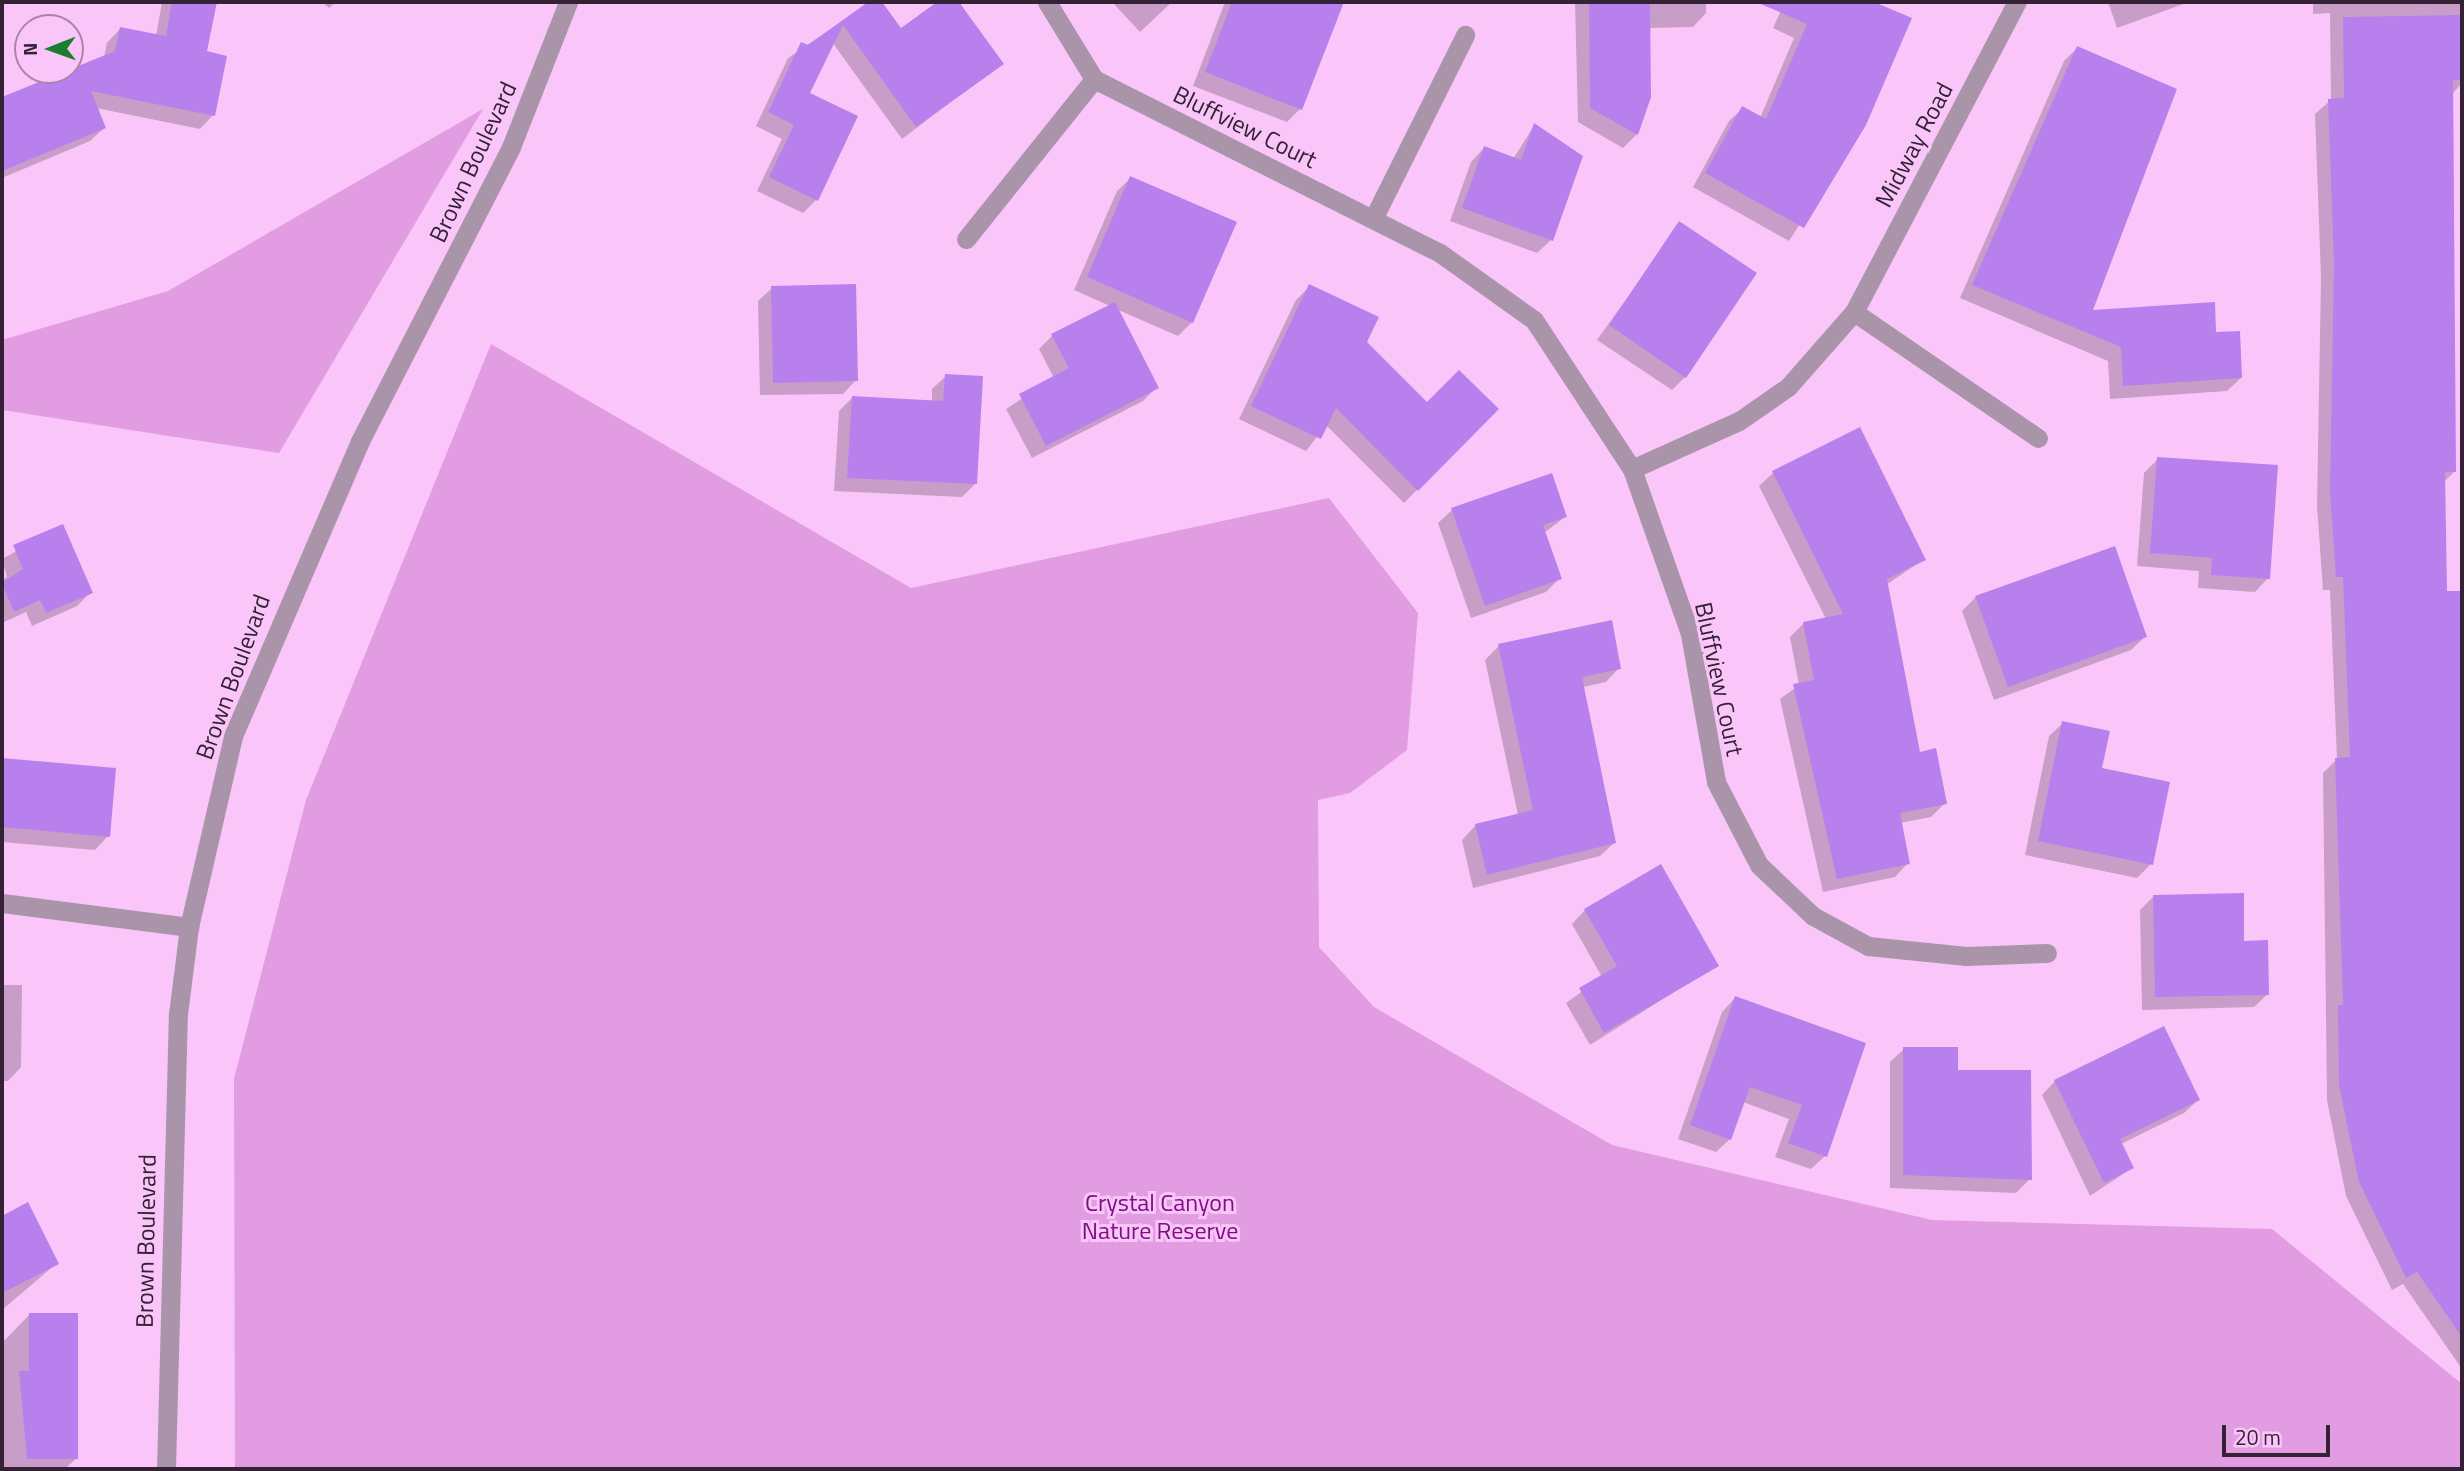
<!DOCTYPE html>
<style>
body{margin:0}
#map{position:relative;width:2464px;height:1471px;overflow:hidden;background:#fac6fa;font-family:"Titillium Web",sans-serif}
div>[style]{position:absolute}
.green>*{inset:0;background:#e19ce2}
.shadow>*{inset:0;background:#0003}
.building>*{inset:0;background:#b780ec}
.minor>*{height:19px;margin:-9.5px;padding:0 9.5px;transform-origin:9.5px;border-radius:9.5px;background:#aa94aa}
.tertiary>*{height:19px;margin:-9.5px;padding:0 9.5px;transform-origin:9.5px;border-radius:9.5px;background:#aa94aa}
span{translate:-50% -50%;white-space:nowrap;text-align:center;line-height:1.15;-webkit-text-stroke:6px #fac6fa;paint-order:stroke}
.street-label{font-size:24px;color:#352135}
.park-label{font-size:24px;color:#800c86}
.frame{position:absolute;inset:0;border:4px solid #352135;pointer-events:none}
.north{position:absolute;left:14px;top:14px;width:70px;height:70px;box-sizing:border-box;background:#fac6fa;border:2px solid #ab84ab;border-radius:50%;rotate:269deg;font-size:19px;font-weight:700;line-height:28px;text-align:center;color:#352135}
.north::after{content:'';display:block;margin:auto;width:24px;height:32px;background:#1b7d2f;clip-path:polygon(50% 0,100% 100%,50% 72%,0 100%)}
.scale{position:absolute;left:2222px;top:1425px;width:108px;height:32px;box-sizing:border-box;border:4px solid #352135;border-top:0;padding-left:9px;font-size:21px;line-height:24px;white-space:nowrap;color:#352135;-webkit-text-stroke:5px #fac6fa;paint-order:stroke}
</style>
<div id="map">
<div class="green">
<div style="clip-path:polygon(483px 109px,279px 453px,2px 410px,2px 340px,168px 291px)"></div>
<div style="clip-path:polygon(491px 344px,911px 588px,1329px 498px,1418px 613px,1407px 750px,1350px 793px,1318px 800px,1319px 947px,1374px 1007px,1612px 1145px,1932px 1220px,2272px 1229px,2462px 1384px,2462px 1469px,235px 1469px,234px 1079px,306px 800px)"></div>
</div>
<div class="shadow">
<div style="clip-path:polygon(162px 2px,215px 2px,205px 53px,213px 115px,200px 129px,96px 108px,104px 128px,90px 141px,2px 178px,2px 99px,104px 57px,107px 43px,120px 29px,156px 36px)"></div>
<div style="clip-path:polygon(322px 2px,336px 2px,329px 8px)"></div>
<div style="clip-path:polygon(871px 2px,880px 2px,901px 31px,940px 2px,957px 2px,1001px 64px,902px 139px,832px 42px,807px 94px,816px 200px,803px 213px,757px 191px,782px 139px,756px 126px,788px 58px)"></div>
<div style="clip-path:polygon(1112px 2px,1172px 2px,1140px 32px)"></div>
<div style="clip-path:polygon(1225px 2px,1342px 2px,1300px 109px,1287px 122px,1193px 86px)"></div>
<div style="clip-path:polygon(1575px 2px,1706px 2px,1706px 13px,1693px 27px,1648px 28px,1637px 134px,1623px 148px,1578px 122px)"></div>
<div style="clip-path:polygon(1785px 2px,1870px 2px,1909px 19px,1864px 124px,1789px 241px,1693px 187px,1729px 121px,1743px 108px,1760px 118px,1794px 38px,1773px 28px)"></div>
<div style="clip-path:polygon(2108px 2px,2189px 2px,2117px 28px)"></div>
<div style="clip-path:polygon(2313px 2px,2462px 2px,2462px 83px,2453px 93px,2455px 471px,2444px 482px,2445px 593px,2458px 593px,2462px 1369px,2403px 1284px,2392px 1290px,2346px 1196px,2327px 1100px,2323px 773px,2337px 759px,2330px 590px,2323px 590px,2317px 506px,2321px 277px,2315px 114px,2331px 100px,2330px 13px,2313px 14px)"></div>
<div style="clip-path:polygon(2077px 48px,2090px 312px,2215px 334px,2241px 378px,2227px 391px,2110px 399px,2108px 361px,1960px 298px,2064px 61px)"></div>
<div style="clip-path:polygon(1534px 126px,1551px 240px,1537px 253px,1450px 221px,1471px 162px,1484px 148px,1513px 159px)"></div>
<div style="clip-path:polygon(1131px 178px,1192px 322px,1178px 336px,1116px 309px,1156px 388px,1143px 401px,1032px 458px,1006px 409px,1054px 378px,1039px 349px,1053px 335px,1110px 306px,1074px 290px,1117px 191px)"></div>
<div style="clip-path:polygon(1680px 224px,1685px 377px,1672px 390px,1597px 340px)"></div>
<div style="clip-path:polygon(1310px 286px,1427px 404px,1497px 409px,1404px 503px,1326px 425px,1306px 451px,1239px 419px,1296px 300px)"></div>
<div style="clip-path:polygon(772px 288px,856px 380px,843px 394px,760px 395px,758px 301px)"></div>
<div style="clip-path:polygon(946px 376px,976px 483px,962px 497px,834px 491px,839px 411px,852px 398px,932px 402px,932px 389px)"></div>
<div style="clip-path:polygon(2158px 459px,2268px 578px,2255px 592px,2198px 588px,2199px 571px,2137px 566px,2144px 473px)"></div>
<div style="clip-path:polygon(1773px 473px,1924px 559px,1886px 585px,1919px 754px,1945px 803px,1931px 817px,1900px 823px,1908px 863px,1895px 877px,1823px 892px,1780px 699px,1799px 685px,1790px 637px,1804px 623px,1826px 619px,1759px 486px)"></div>
<div style="clip-path:polygon(1452px 510px,1565px 517px,1544px 533px,1559px 579px,1546px 592px,1471px 618px,1438px 523px)"></div>
<div style="clip-path:polygon(62px 526px,90px 593px,77px 606px,32px 626px,26px 612px,2px 623px,2px 580px,7px 577px,2px 559px)"></div>
<div style="clip-path:polygon(1976px 597px,2145px 637px,2131px 650px,1994px 700px,1962px 611px)"></div>
<div style="clip-path:polygon(1499px 646px,1619px 668px,1606px 682px,1583px 687px,1614px 843px,1600px 856px,1473px 888px,1462px 840px,1475px 826px,1518px 815px,1485px 660px)"></div>
<div style="clip-path:polygon(2063px 723px,2100px 770px,2151px 864px,2137px 878px,2025px 855px,2049px 736px)"></div>
<div style="clip-path:polygon(2px 760px,114px 770px,108px 836px,95px 850px,2px 842px)"></div>
<div style="clip-path:polygon(2154px 896px,2243px 943px,2268px 994px,2254px 1007px,2142px 1010px,2140px 910px)"></div>
<div style="clip-path:polygon(1585px 910px,1717px 965px,1590px 1045px,1566px 1003px,1602px 977px,1572px 924px)"></div>
<div style="clip-path:polygon(2px 985px,22px 985px,21px 1067px,8px 1081px,2px 1081px)"></div>
<div style="clip-path:polygon(1735px 998px,1864px 1044px,1825px 1156px,1811px 1169px,1775px 1157px,1789px 1119px,1743px 1102px,1730px 1139px,1716px 1152px,1678px 1139px,1722px 1012px)"></div>
<div style="clip-path:polygon(1904px 1049px,1956px 1072px,2030px 1179px,2016px 1193px,1890px 1188px,1890px 1062px)"></div>
<div style="clip-path:polygon(2055px 1081px,2198px 1100px,2184px 1113px,2121px 1144px,2132px 1168px,2090px 1196px,2042px 1095px)"></div>
<div style="clip-path:polygon(27px 1205px,57px 1263px,2px 1310px,2px 1218px)"></div>
<div style="clip-path:polygon(30px 1314px,77px 1458px,65px 1469px,2px 1469px,2px 1343px)"></div>
</div>
<div class="building">
<div style="clip-path:polygon(172px 2px,217px 2px,207px 51px,227px 56px,215px 116px,91px 91px,106px 128px,2px 171px,2px 97px,115px 51px,120px 27px,166px 36px)"></div>
<div style="clip-path:polygon(868px 2px,882px 2px,901px 28px,937px 2px,959px 2px,1004px 64px,916px 127px,843px 25px,810px 93px,858px 116px,818px 201px,769px 177px,794px 125px,768px 112px,801px 42px,808px 45px)"></div>
<div style="clip-path:polygon(1232px 2px,1344px 2px,1302px 110px,1205px 72px)"></div>
<div style="clip-path:polygon(1589px 2px,1650px 2px,1651px 97px,1638px 135px,1590px 108px)"></div>
<div style="clip-path:polygon(1756px 2px,1874px 2px,1912px 18px,1866px 125px,1804px 228px,1705px 173px,1742px 106px,1766px 119px,1807px 24px)"></div>
<div style="clip-path:polygon(2462px 15px,2462px 80px,2453px 80px,2456px 472px,2445px 472px,2447px 591px,2460px 591px,2462px 1337px,2417px 1272px,2406px 1278px,2359px 1182px,2339px 1085px,2338px 1005px,2343px 1005px,2335px 758px,2350px 757px,2343px 577px,2336px 577px,2330px 492px,2334px 262px,2328px 99px,2344px 98px,2343px 17px)"></div>
<div style="clip-path:polygon(2077px 46px,2177px 89px,2093px 310px,2215px 302px,2216px 332px,2240px 331px,2242px 378px,2123px 386px,2121px 347px,1972px 285px)"></div>
<div style="clip-path:polygon(1534px 123px,1583px 156px,1553px 241px,1462px 208px,1484px 146px,1521px 160px)"></div>
<div style="clip-path:polygon(1130px 176px,1237px 222px,1193px 323px,1087px 277px)"></div>
<div style="clip-path:polygon(1679px 221px,1757px 273px,1686px 378px,1609px 325px)"></div>
<div style="clip-path:polygon(856px 284px,858px 381px,773px 383px,771px 286px)"></div>
<div style="clip-path:polygon(1309px 284px,1379px 317px,1367px 342px,1427px 402px,1459px 370px,1499px 409px,1418px 491px,1336px 408px,1321px 439px,1251px 406px)"></div>
<div style="clip-path:polygon(1115px 302px,1159px 388px,1046px 446px,1019px 394px,1069px 368px,1051px 334px)"></div>
<div style="clip-path:polygon(945px 374px,983px 376px,977px 484px,847px 478px,852px 396px,943px 401px)"></div>
<div style="clip-path:polygon(1860px 427px,1926px 560px,1887px 579px,1920px 752px,1936px 748px,1947px 804px,1900px 813px,1910px 864px,1837px 879px,1793px 684px,1814px 680px,1803px 622px,1843px 614px,1772px 471px)"></div>
<div style="clip-path:polygon(2157px 457px,2278px 465px,2270px 579px,2211px 575px,2212px 558px,2150px 553px)"></div>
<div style="clip-path:polygon(1552px 473px,1567px 517px,1543px 525px,1562px 579px,1485px 606px,1451px 508px)"></div>
<div style="clip-path:polygon(63px 524px,93px 593px,46px 613px,40px 600px,14px 612px,2px 583px,23px 569px,13px 545px)"></div>
<div style="clip-path:polygon(2115px 546px,2147px 637px,2008px 687px,1975px 596px)"></div>
<div style="clip-path:polygon(1612px 620px,1621px 669px,1582px 677px,1616px 843px,1487px 875px,1475px 824px,1533px 810px,1498px 644px)"></div>
<div style="clip-path:polygon(2062px 721px,2110px 731px,2102px 768px,2170px 782px,2153px 865px,2038px 841px)"></div>
<div style="clip-path:polygon(2px 758px,116px 768px,110px 837px,2px 827px)"></div>
<div style="clip-path:polygon(1661px 864px,1719px 966px,1604px 1033px,1579px 988px,1617px 966px,1584px 909px)"></div>
<div style="clip-path:polygon(2244px 893px,2244px 941px,2268px 940px,2269px 995px,2155px 997px,2153px 895px)"></div>
<div style="clip-path:polygon(1735px 996px,1866px 1043px,1827px 1157px,1788px 1143px,1802px 1105px,1750px 1087px,1731px 1140px,1690px 1125px)"></div>
<div style="clip-path:polygon(2164px 1026px,2200px 1100px,2120px 1139px,2134px 1168px,2104px 1183px,2054px 1080px)"></div>
<div style="clip-path:polygon(1903px 1047px,1958px 1047px,1958px 1070px,2031px 1070px,2032px 1180px,1903px 1175px)"></div>
<div style="clip-path:polygon(28px 1202px,59px 1264px,2px 1293px,2px 1216px)"></div>
<div style="clip-path:polygon(29px 1313px,78px 1313px,78px 1459px,27px 1459px,19px 1371px,29px 1371px)"></div>
</div>
<div class="minor">
<div style="left:1047px;top:2px;width:90px;rotate:58.6deg"></div>
<div style="left:1094px;top:79px;width:387px;rotate:26.7deg"></div>
<div style="left:1440px;top:253px;width:115px;rotate:35.5deg"></div>
<div style="left:1534px;top:320px;width:178px;rotate:56.7deg"></div>
<div style="left:1632px;top:469px;width:175px;rotate:70.6deg"></div>
<div style="left:1690px;top:634px;width:150px;rotate:80deg"></div>
<div style="left:1716px;top:782px;width:93px;rotate:62.6deg"></div>
<div style="left:1759px;top:865px;width:74px;rotate:43.4deg"></div>
<div style="left:1813px;top:916px;width:63px;rotate:28.6deg"></div>
<div style="left:1868px;top:946px;width:99px;rotate:5.8deg"></div>
<div style="left:1966px;top:956px;width:81px;rotate:-2.1deg"></div>
<div style="left:1373px;top:219px;width:206px;rotate:-63.4deg"></div>
<div style="left:966px;top:239px;width:205px;rotate:-51.3deg"></div>
<div style="left:1854px;top:312px;width:223px;rotate:34.4deg"></div>
<div style="left:1632px;top:469px;width:117px;rotate:-24.2deg"></div>
<div style="left:1739px;top:421px;width:60px;rotate:-34.8deg"></div>
<div style="left:1788px;top:387px;width:100px;rotate:-48.7deg"></div>
<div style="left:1854px;top:312px;width:350px;rotate:-62.3deg"></div>
<div style="left:2px;top:903px;width:189px;rotate:7.3deg"></div>
</div>
<div class="tertiary">
<div style="left:166px;top:1469px;width:455px;rotate:-88.5deg"></div>
<div style="left:178px;top:1014px;width:88px;rotate:-82.8deg"></div>
<div style="left:189px;top:927px;width:196px;rotate:-77deg"></div>
<div style="left:233px;top:736px;width:321px;rotate:-66.7deg"></div>
<div style="left:360px;top:441px;width:331px;rotate:-62.8deg"></div>
<div style="left:511px;top:147px;width:156px;rotate:-68.5deg"></div>
</div>
<div class="street-label">
<span style="left:1245px;top:127px;rotate:26deg">Bluffview Court</span>
<span style="left:1914px;top:145px;rotate:-62deg">Midway Road</span>
<span style="left:473px;top:162px;rotate:-65deg">Brown Boulevard</span>
<span style="left:233px;top:677px;rotate:-70deg">Brown Boulevard</span>
<span style="left:1719px;top:679px;rotate:78deg">Bluffview Court</span>
<span style="left:146px;top:1241px;rotate:-89deg">Brown Boulevard</span>
</div>
<div class="park-label">
<span style="left:1160px;top:1217px">Crystal Canyon<br>Nature Reserve</span>
</div>
<div class="frame"></div>
<div class="north">N</div>
<div class="scale">20 m</div>
</div>
